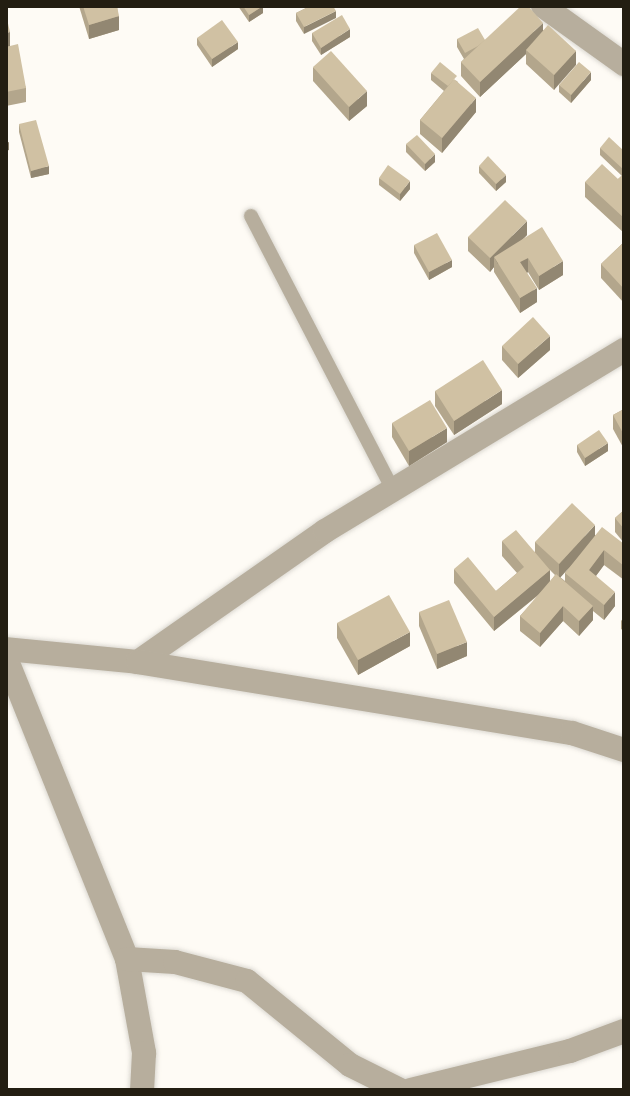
<!DOCTYPE html>
<style>
body{margin:0}
#map{position:relative;width:630px;height:1096px;overflow:hidden;background:#fefbf5;font-family:"Exo 2",sans-serif}
div>[style]{position:absolute}
.roads{filter:drop-shadow(0 0 2px #dbd8d1) drop-shadow(0 0 2px #dbd8d1)}
.service>*{height:14px;margin:-7px;padding:0 7px;transform-origin:7px;border-radius:7px;background:#b7ae9d}
.minor>*{height:24px;margin:-12px;padding:0 12px;transform-origin:12px;border-radius:12px;background:#b7ae9d}
.tertiary>*{height:24px;margin:-12px;padding:0 12px;transform-origin:12px;border-radius:12px;background:#b7ae9d}
.wall>*{inset:0;background:#b3a68c}
.shaded-wall>*{inset:0;background:#928772}
.building>*{inset:0;background:#d0c1a3}
span{translate:-50% -50%;white-space:nowrap;text-align:center;line-height:1.15;-webkit-text-stroke:8px #fefbf5;paint-order:stroke}
.frame{position:absolute;inset:0;border:8px solid #231e12;pointer-events:none}
</style>
<div id="map">
<div class="roads">
<div class="service">
<div style="left:251px;top:216px;width:309px;rotate:62.6deg"></div>
</div>
<div class="minor">
<div style="left:543px;top:6px;width:100px;rotate:35.6deg"></div>
<div style="left:6px;top:658px;width:324px;rotate:68.1deg"></div>
<div style="left:127px;top:959px;width:96px;rotate:79.7deg"></div>
<div style="left:144px;top:1053px;width:37px;rotate:93deg"></div>
<div style="left:138px;top:662px;width:228px;rotate:-35deg"></div>
<div style="left:325px;top:531px;width:350px;rotate:-31.2deg"></div>
<div style="left:127px;top:959px;width:48px;rotate:3.6deg"></div>
<div style="left:175px;top:962px;width:74px;rotate:14.8deg"></div>
<div style="left:247px;top:981px;width:133px;rotate:39.2deg"></div>
<div style="left:350px;top:1065px;width:56px;rotate:26.6deg"></div>
<div style="left:411px;top:1090px;width:164px;rotate:-13.8deg"></div>
<div style="left:570px;top:1051px;width:58px;rotate:-20.3deg"></div>
</div>
<div class="tertiary">
<div style="left:6px;top:649px;width:133px;rotate:5.6deg"></div>
<div style="left:138px;top:662px;width:440px;rotate:9.3deg"></div>
<div style="left:572px;top:733px;width:55px;rotate:18.1deg"></div>
</div>
</div>
<div class="wall">
<div style="clip-path:polygon(79px 6px,117px 6px,119px 30px,89px 39px)"></div>
<div style="clip-path:polygon(238px 6px,263px 6px,263px 13px,249px 22px)"></div>
<div style="clip-path:polygon(310px 6px,304px 34px,296px 21px,296px 13px)"></div>
<div style="clip-path:polygon(6px 15px,10px 46px,26px 88px,26px 102px,6px 106px)"></div>
<div style="clip-path:polygon(543px 30px,576px 51px,554px 90px,526px 64px,526px 54px,480px 97px,461px 76px,461px 62px,464px 59px,457px 47px,457px 39px,485px 40px)"></div>
<div style="clip-path:polygon(312px 33px,350px 37px,321px 55px,312px 41px)"></div>
<div style="clip-path:polygon(197px 38px,238px 49px,212px 67px,197px 45px)"></div>
<div style="clip-path:polygon(313px 67px,367px 106px,349px 121px,313px 81px)"></div>
<div style="clip-path:polygon(431px 73px,457px 81px,476px 112px,442px 153px,420px 134px,420px 120px,444px 91px,431px 80px)"></div>
<div style="clip-path:polygon(591px 80px,571px 103px,559px 92px,559px 85px)"></div>
<div style="clip-path:polygon(19px 124px,49px 174px,31px 178px,19px 132px)"></div>
<div style="clip-path:polygon(406px 144px,435px 162px,425px 171px,406px 152px)"></div>
<div style="clip-path:polygon(600px 148px,624px 151px,624px 233px,585px 197px,585px 182px,618px 179px,622px 176px,600px 155px)"></div>
<div style="clip-path:polygon(479px 166px,506px 182px,496px 191px,479px 173px)"></div>
<div style="clip-path:polygon(379px 178px,410px 189px,400px 201px,379px 185px)"></div>
<div style="clip-path:polygon(527px 235px,522px 240px,563px 275px,539px 290px,528px 272px,527px 273px,537px 302px,520px 313px,494px 272px,494px 267px,490px 272px,468px 251px,468px 237px)"></div>
<div style="clip-path:polygon(624px 242px,624px 303px,601px 278px,601px 264px)"></div>
<div style="clip-path:polygon(414px 245px,452px 267px,429px 280px,414px 253px)"></div>
<div style="clip-path:polygon(502px 346px,550px 350px,518px 378px,502px 360px)"></div>
<div style="clip-path:polygon(435px 391px,502px 404px,454px 435px,435px 406px)"></div>
<div style="clip-path:polygon(624px 409px,624px 449px,613px 429px,613px 415px)"></div>
<div style="clip-path:polygon(392px 423px,447px 442px,409px 466px,392px 437px)"></div>
<div style="clip-path:polygon(577px 445px,608px 451px,585px 466px,577px 452px)"></div>
<div style="clip-path:polygon(624px 510px,624px 543px,615px 532px,615px 518px)"></div>
<div style="clip-path:polygon(evenodd,595px 535px,624px 544px,624px 580px,604px 565px,596px 576px,615px 606px,604px 620px,593px 611px,593px 620px,579px 636px,563px 621px,540px 647px,520px 631px,520px 616px,541px 593px,494px 631px,454px 583px,454px 569px,496px 591px,517px 573px,502px 556px,502px 541px,535px 552px,535px 542px,595px 535px,570px 566px,565px 573px,565px 581px,560px 577px,570px 566px,595px 535px,550px 570px,555px 575px,550px 582px,550px 570px)"></div>
<div style="clip-path:polygon(419px 612px,467px 656px,437px 669px,419px 626px)"></div>
<div style="clip-path:polygon(624px 617px,624px 631px,621px 629px,621px 621px)"></div>
<div style="clip-path:polygon(337px 623px,410px 646px,358px 675px,337px 638px)"></div>
</div>
<div class="shaded-wall">
<div style="clip-path:polygon(263px 6px,263px 13px,249px 22px,249px 15px)"></div>
<div style="clip-path:polygon(336px 11px,336px 18px,304px 34px,304px 27px)"></div>
<div style="clip-path:polygon(119px 16px,119px 30px,89px 39px,89px 25px)"></div>
<div style="clip-path:polygon(543px 23px,543px 37px,526px 50px,526px 54px,480px 97px,480px 82px)"></div>
<div style="clip-path:polygon(350px 29px,350px 37px,321px 55px,321px 48px)"></div>
<div style="clip-path:polygon(10px 32px,10px 46px,6px 47px,6px 33px)"></div>
<div style="clip-path:polygon(238px 42px,238px 49px,212px 67px,212px 59px)"></div>
<div style="clip-path:polygon(576px 51px,576px 65px,554px 90px,554px 75px)"></div>
<div style="clip-path:polygon(591px 72px,591px 80px,571px 103px,571px 95px)"></div>
<div style="clip-path:polygon(367px 91px,367px 106px,349px 121px,349px 107px)"></div>
<div style="clip-path:polygon(476px 98px,476px 112px,442px 153px,442px 138px)"></div>
<div style="clip-path:polygon(9px 142px,9px 150px,6px 151px,6px 143px)"></div>
<div style="clip-path:polygon(435px 154px,435px 162px,425px 171px,425px 164px)"></div>
<div style="clip-path:polygon(49px 166px,49px 174px,31px 178px,31px 171px)"></div>
<div style="clip-path:polygon(506px 175px,506px 182px,496px 191px,496px 184px)"></div>
<div style="clip-path:polygon(410px 181px,410px 189px,400px 201px,400px 194px)"></div>
<div style="clip-path:polygon(527px 221px,527px 235px,498px 264px,494px 257px,494px 267px,490px 272px,490px 258px)"></div>
<div style="clip-path:polygon(528px 258px,528px 272px,520px 277px,520px 262px)"></div>
<div style="clip-path:polygon(452px 260px,452px 267px,429px 280px,429px 272px)"></div>
<div style="clip-path:polygon(563px 261px,563px 275px,539px 290px,539px 276px)"></div>
<div style="clip-path:polygon(537px 288px,537px 302px,520px 313px,520px 298px)"></div>
<div style="clip-path:polygon(550px 336px,550px 350px,518px 378px,518px 364px)"></div>
<div style="clip-path:polygon(502px 390px,502px 404px,454px 435px,454px 421px)"></div>
<div style="clip-path:polygon(447px 428px,447px 442px,409px 466px,409px 451px)"></div>
<div style="clip-path:polygon(608px 443px,608px 451px,585px 466px,585px 458px)"></div>
<div style="clip-path:polygon(595px 525px,595px 539px,559px 579px,559px 564px)"></div>
<div style="clip-path:polygon(604px 550px,604px 565px,589px 585px,589px 570px)"></div>
<div style="clip-path:polygon(550px 570px,550px 585px,494px 631px,494px 617px)"></div>
<div style="clip-path:polygon(615px 592px,615px 606px,604px 620px,604px 605px)"></div>
<div style="clip-path:polygon(563px 606px,563px 621px,540px 647px,540px 633px)"></div>
<div style="clip-path:polygon(593px 606px,593px 620px,579px 636px,579px 621px)"></div>
<div style="clip-path:polygon(410px 632px,410px 646px,358px 675px,358px 660px)"></div>
<div style="clip-path:polygon(467px 642px,467px 656px,437px 669px,437px 654px)"></div>
</div>
<div class="building">
<div style="clip-path:polygon(83px 6px,117px 6px,119px 16px,89px 25px)"></div>
<div style="clip-path:polygon(243px 6px,263px 6px,249px 15px)"></div>
<div style="clip-path:polygon(310px 6px,333px 6px,336px 11px,304px 27px,296px 13px)"></div>
<div style="clip-path:polygon(521px 6px,528px 6px,543px 23px,480px 82px,461px 62px)"></div>
<div style="clip-path:polygon(6px 15px,10px 32px,6px 33px)"></div>
<div style="clip-path:polygon(342px 15px,350px 29px,321px 48px,312px 33px)"></div>
<div style="clip-path:polygon(222px 20px,238px 42px,212px 59px,197px 38px)"></div>
<div style="clip-path:polygon(548px 25px,576px 51px,554px 75px,526px 50px)"></div>
<div style="clip-path:polygon(478px 28px,485px 40px,478px 46px,465px 53px,457px 39px)"></div>
<div style="clip-path:polygon(18px 44px,26px 88px,6px 92px,6px 47px)"></div>
<div style="clip-path:polygon(331px 51px,367px 91px,349px 107px,313px 67px)"></div>
<div style="clip-path:polygon(440px 62px,457px 76px,448px 86px,431px 73px)"></div>
<div style="clip-path:polygon(579px 62px,591px 72px,571px 95px,559px 85px)"></div>
<div style="clip-path:polygon(454px 79px,476px 98px,442px 138px,420px 120px)"></div>
<div style="clip-path:polygon(36px 120px,49px 166px,31px 171px,19px 124px)"></div>
<div style="clip-path:polygon(417px 135px,435px 154px,425px 164px,406px 144px)"></div>
<div style="clip-path:polygon(609px 137px,624px 151px,624px 170px,600px 148px)"></div>
<div style="clip-path:polygon(488px 156px,506px 175px,496px 184px,479px 166px)"></div>
<div style="clip-path:polygon(602px 164px,618px 179px,624px 173px,624px 218px,585px 182px)"></div>
<div style="clip-path:polygon(388px 165px,410px 181px,400px 194px,379px 178px)"></div>
<div style="clip-path:polygon(505px 200px,527px 221px,490px 258px,468px 237px)"></div>
<div style="clip-path:polygon(542px 227px,563px 261px,539px 276px,528px 258px,520px 262px,537px 288px,520px 298px,494px 257px)"></div>
<div style="clip-path:polygon(437px 233px,452px 260px,429px 272px,414px 245px)"></div>
<div style="clip-path:polygon(624px 242px,624px 289px,601px 264px)"></div>
<div style="clip-path:polygon(533px 317px,550px 336px,518px 364px,502px 346px)"></div>
<div style="clip-path:polygon(483px 360px,502px 390px,454px 421px,435px 391px)"></div>
<div style="clip-path:polygon(430px 400px,447px 428px,409px 451px,392px 423px)"></div>
<div style="clip-path:polygon(624px 409px,624px 435px,613px 415px)"></div>
<div style="clip-path:polygon(599px 430px,608px 443px,585px 458px,577px 445px)"></div>
<div style="clip-path:polygon(572px 503px,595px 525px,559px 564px,535px 542px)"></div>
<div style="clip-path:polygon(624px 510px,624px 529px,615px 518px)"></div>
<div style="clip-path:polygon(602px 527px,624px 544px,624px 566px,604px 550px,589px 570px,615px 592px,604px 605px,565px 573px)"></div>
<div style="clip-path:polygon(516px 530px,550px 570px,494px 617px,454px 569px,468px 557px,496px 591px,524px 567px,502px 541px)"></div>
<div style="clip-path:polygon(556px 574px,593px 606px,579px 621px,563px 606px,540px 633px,520px 616px)"></div>
<div style="clip-path:polygon(389px 595px,410px 632px,358px 660px,337px 623px)"></div>
<div style="clip-path:polygon(449px 600px,467px 642px,437px 654px,419px 612px)"></div>
</div>
<div class="frame"></div>
</div>
